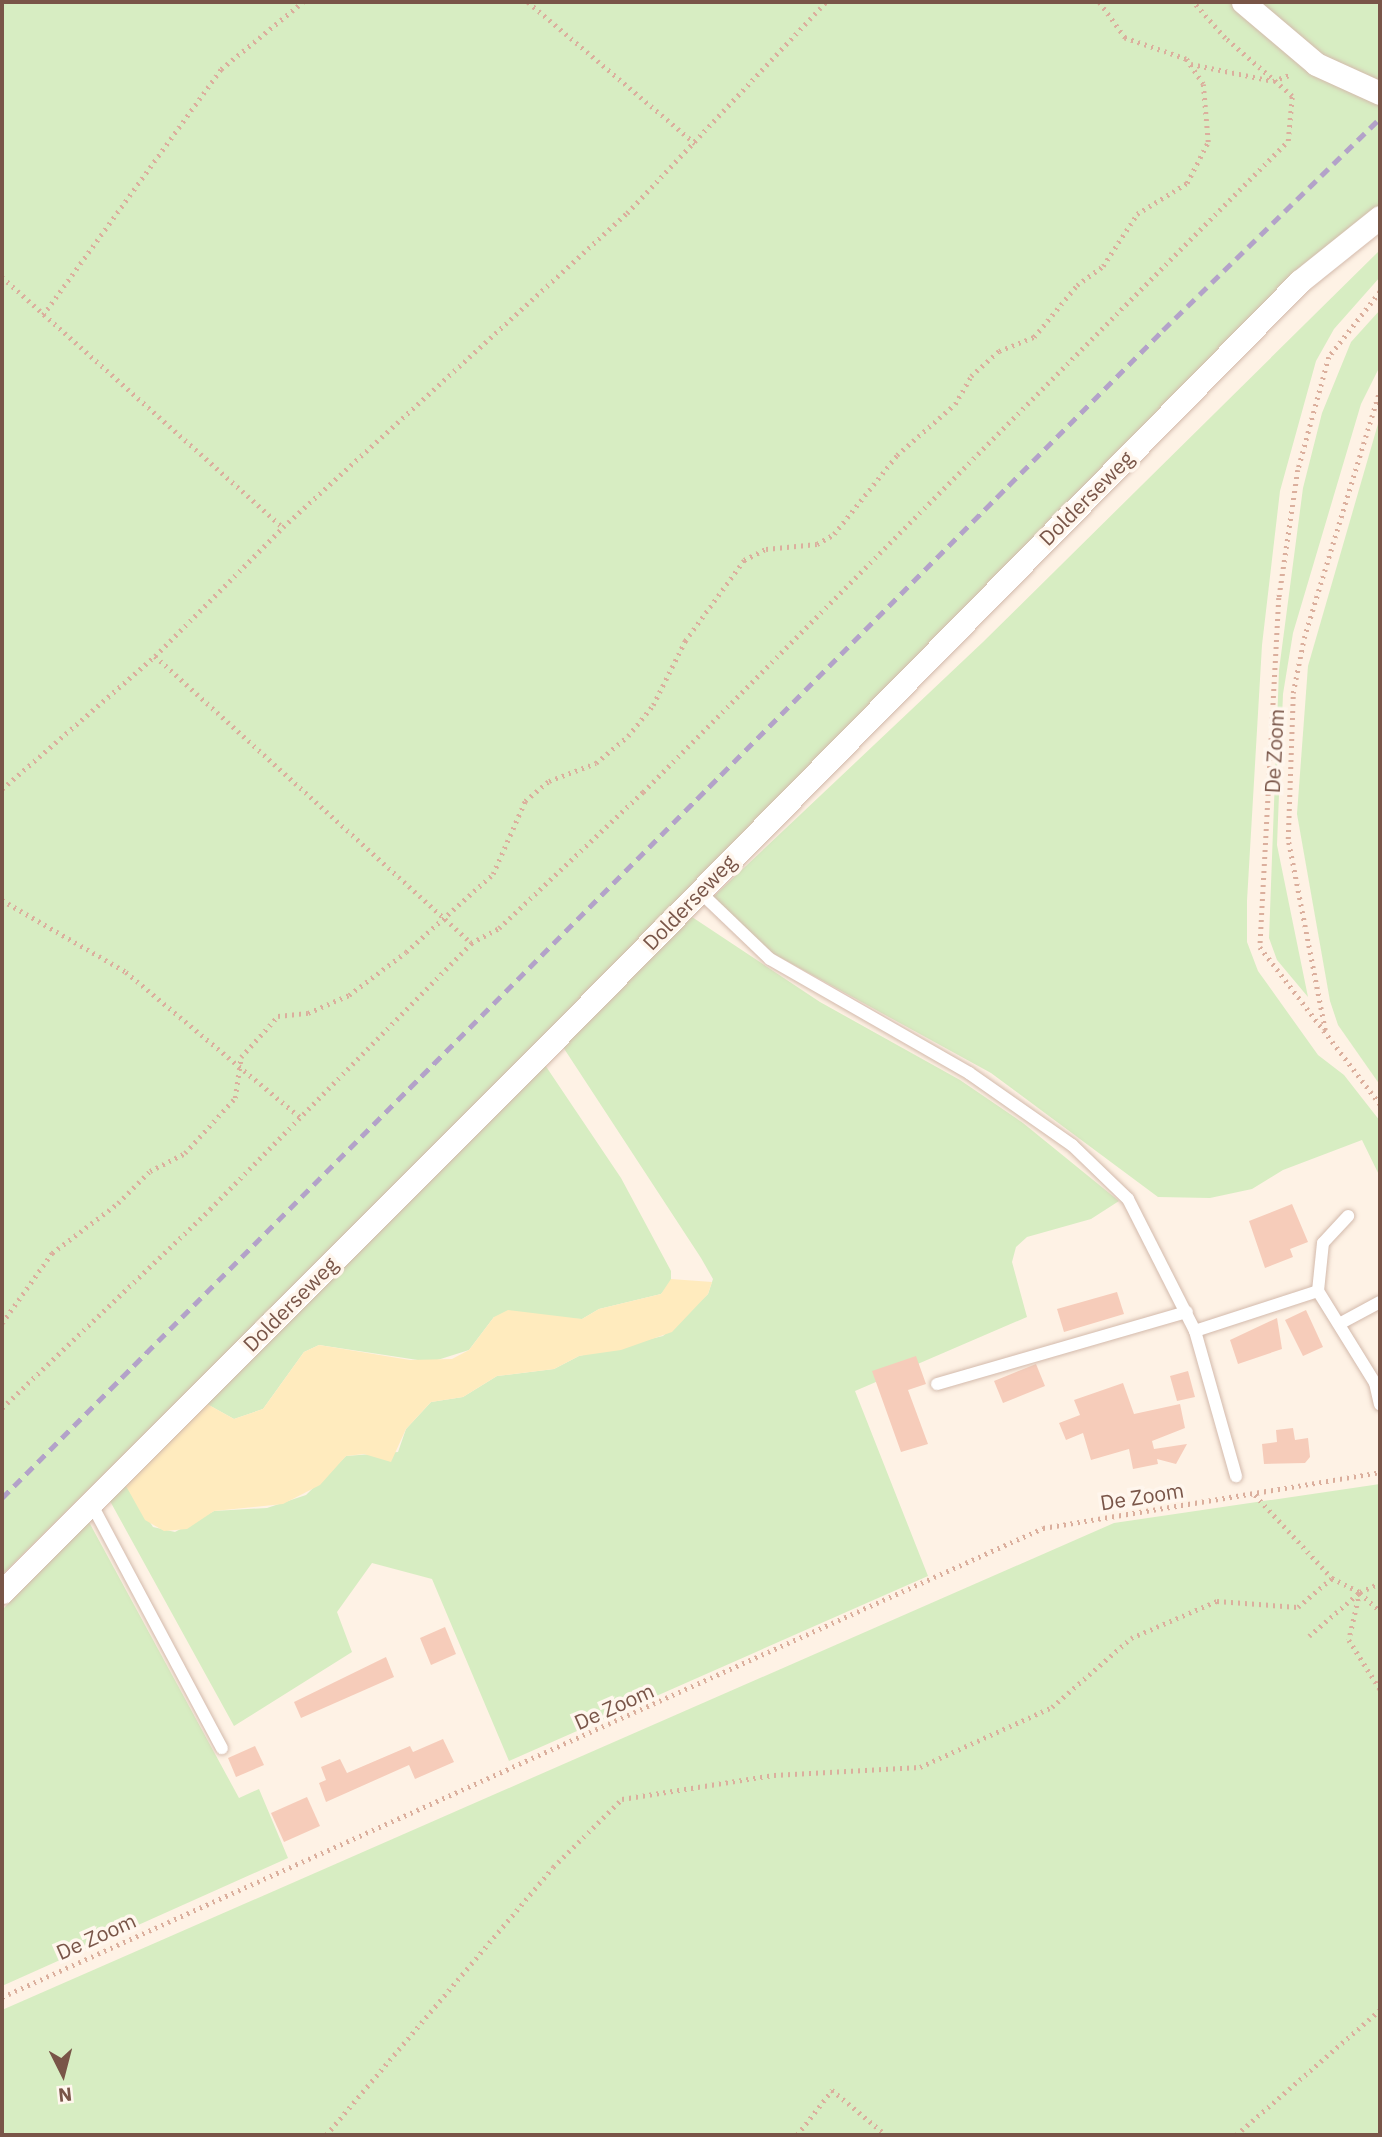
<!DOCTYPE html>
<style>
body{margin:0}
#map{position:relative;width:1382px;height:2137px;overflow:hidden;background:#fef2e5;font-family:"IBM Plex Sans",sans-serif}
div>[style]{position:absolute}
.green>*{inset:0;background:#d7edc2}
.sand>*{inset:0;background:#ffebbe}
.building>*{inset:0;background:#f6ccba}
.path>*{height:4.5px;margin-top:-2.25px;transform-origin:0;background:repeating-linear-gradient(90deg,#dbaf9d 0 2px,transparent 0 7px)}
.roads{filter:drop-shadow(0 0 2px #d3baac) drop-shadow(0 0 2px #d3baac)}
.lane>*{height:12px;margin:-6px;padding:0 6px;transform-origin:6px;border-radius:6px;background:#fff}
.street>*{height:23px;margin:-11.5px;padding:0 11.5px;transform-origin:11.5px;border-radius:11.5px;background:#fff}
.rail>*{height:5px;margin-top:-2.5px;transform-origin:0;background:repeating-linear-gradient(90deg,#b3a2c9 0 10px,transparent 0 17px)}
span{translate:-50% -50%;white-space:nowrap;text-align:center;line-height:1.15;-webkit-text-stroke:7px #fff6ed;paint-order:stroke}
.street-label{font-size:21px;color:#795548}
.frame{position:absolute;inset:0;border:4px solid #795548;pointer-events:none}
.north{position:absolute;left:28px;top:2039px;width:70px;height:70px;-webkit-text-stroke:5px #fff6ed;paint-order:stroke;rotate:174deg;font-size:19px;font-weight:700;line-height:28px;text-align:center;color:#795548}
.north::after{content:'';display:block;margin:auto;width:24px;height:32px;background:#795548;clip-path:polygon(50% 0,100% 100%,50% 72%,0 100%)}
</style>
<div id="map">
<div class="green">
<div style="clip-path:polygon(2px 2px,1380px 2px,1380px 208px,2px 1575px)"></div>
<div style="clip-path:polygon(1380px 250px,1380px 277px,1334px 329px,1316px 361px,1280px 491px,1262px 645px,1247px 901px,1247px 942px,1258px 971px,1318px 1055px,1344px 1075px,1380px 1121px,1380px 1177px,1362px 1140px,1283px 1170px,1252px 1189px,1210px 1198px,1158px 1197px,991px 1073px,774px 954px,712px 898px,983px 642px)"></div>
<div style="clip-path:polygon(1380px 310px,1380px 366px,1361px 404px,1293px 633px,1283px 694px,1277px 845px,1308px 997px,1277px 960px,1269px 938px,1279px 670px,1303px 488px,1322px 413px,1351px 342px)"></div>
<div style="clip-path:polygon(1380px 417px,1380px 1085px,1338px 1025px,1330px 1001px,1297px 814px,1308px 666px)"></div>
<div style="clip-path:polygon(692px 917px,820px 1002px,960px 1080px,1023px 1123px,1119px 1201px,1091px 1219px,1027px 1237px,1016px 1247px,1012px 1262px,1027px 1317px,855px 1391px,928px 1576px,509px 1761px,432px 1579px,372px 1563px,337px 1612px,352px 1652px,234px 1726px,110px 1501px,126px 1486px,153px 1527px,175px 1532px,214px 1511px,267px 1508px,306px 1495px,346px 1456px,398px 1452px,406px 1429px,431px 1402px,463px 1397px,497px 1376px,554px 1369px,579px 1356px,663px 1336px,708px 1294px,713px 1279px,701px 1258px,563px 1047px)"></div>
<div style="clip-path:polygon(545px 1065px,621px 1178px,671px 1271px,671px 1283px,661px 1294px,599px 1309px,582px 1319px,494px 1317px,469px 1350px,431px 1362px,319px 1345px,304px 1352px,263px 1409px,234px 1419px,207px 1404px)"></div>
<div style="clip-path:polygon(1380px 1484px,1380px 2135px,2px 2135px,2px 2010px,1114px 1523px)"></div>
<div style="clip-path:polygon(89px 1522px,239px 1798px,259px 1789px,288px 1858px,2px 1986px,2px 1610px)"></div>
</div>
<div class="sand">
<div style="clip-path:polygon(671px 1279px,712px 1282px,708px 1294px,672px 1332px,621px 1350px,579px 1356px,554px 1369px,497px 1376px,463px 1397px,431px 1402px,406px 1429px,391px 1462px,364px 1454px,346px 1456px,320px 1485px,283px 1504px,214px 1511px,187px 1529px,164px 1531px,145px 1520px,126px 1486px,207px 1404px,234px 1419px,263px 1409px,304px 1352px,319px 1345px,410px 1360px,452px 1359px,469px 1350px,494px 1317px,508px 1310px,582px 1319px,599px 1309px,661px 1294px)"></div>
</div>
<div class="building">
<div style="clip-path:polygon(1292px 1204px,1308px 1242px,1290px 1249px,1293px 1257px,1265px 1268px,1249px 1221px)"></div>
<div style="clip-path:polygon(1117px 1292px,1124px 1314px,1064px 1332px,1057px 1309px)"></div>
<div style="clip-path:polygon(1306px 1310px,1323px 1347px,1303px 1356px,1285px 1320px)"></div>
<div style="clip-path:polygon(1277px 1318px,1282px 1349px,1238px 1364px,1230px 1340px)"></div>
<div style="clip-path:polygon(916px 1356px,926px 1384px,908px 1390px,928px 1444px,901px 1452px,872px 1371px)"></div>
<div style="clip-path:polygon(1036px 1364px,1045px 1386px,1003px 1403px,994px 1381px)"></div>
<div style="clip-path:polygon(1188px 1371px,1195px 1397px,1177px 1401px,1170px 1376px)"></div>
<div style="clip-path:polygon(1123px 1383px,1134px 1414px,1180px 1404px,1185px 1428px,1152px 1441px,1154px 1449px,1187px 1444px,1176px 1464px,1157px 1459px,1158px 1464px,1133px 1469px,1129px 1449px,1091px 1460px,1083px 1433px,1066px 1440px,1059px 1423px,1080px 1415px,1074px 1400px)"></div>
<div style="clip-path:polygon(1293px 1428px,1295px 1440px,1308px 1438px,1310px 1457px,1305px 1463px,1264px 1464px,1262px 1444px,1277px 1442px,1276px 1430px)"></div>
<div style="clip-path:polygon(445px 1627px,456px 1654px,431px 1665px,420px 1638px)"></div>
<div style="clip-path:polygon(386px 1657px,394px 1677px,301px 1718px,294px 1702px)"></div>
<div style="clip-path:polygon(443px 1739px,454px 1762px,415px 1779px,409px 1765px,326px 1802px,319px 1783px,326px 1780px,321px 1767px,340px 1759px,347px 1773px,410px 1746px,413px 1752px)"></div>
<div style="clip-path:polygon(255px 1746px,264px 1765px,236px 1777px,228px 1758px)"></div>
<div style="clip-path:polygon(307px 1797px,320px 1826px,284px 1842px,271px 1813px)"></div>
</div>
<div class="path">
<div style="left:528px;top:2px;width:219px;rotate:40.2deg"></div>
<div style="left:1191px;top:64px;width:84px;rotate:11.7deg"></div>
<div style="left:1273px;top:81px;width:20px;rotate:-20deg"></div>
<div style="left:2px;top:277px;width:376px;rotate:41.7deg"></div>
<div style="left:1380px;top:292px;width:83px;rotate:128.1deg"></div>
<div style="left:1329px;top:357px;width:117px;rotate:105.3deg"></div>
<div style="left:1298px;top:470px;width:129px;rotate:98.4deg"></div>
<div style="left:1279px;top:598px;width:350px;rotate:93.1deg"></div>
<div style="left:1260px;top:947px;width:198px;rotate:52.6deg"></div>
<div style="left:43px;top:315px;width:304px;rotate:-54.1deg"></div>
<div style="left:221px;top:69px;width:106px;rotate:-39.3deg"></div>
<div style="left:155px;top:656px;width:427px;rotate:42.2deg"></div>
<div style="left:2px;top:789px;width:203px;rotate:-41deg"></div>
<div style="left:155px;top:656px;width:182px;rotate:-45.2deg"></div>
<div style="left:283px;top:527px;width:466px;rotate:-42.4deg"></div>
<div style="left:627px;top:213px;width:290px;rotate:-46.7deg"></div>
<div style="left:2px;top:900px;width:143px;rotate:30.1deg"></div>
<div style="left:126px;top:972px;width:226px;rotate:39.8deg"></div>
<div style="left:1325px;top:1030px;width:195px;rotate:-101deg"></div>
<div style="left:1288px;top:839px;width:146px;rotate:-88deg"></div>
<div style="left:1293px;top:693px;width:56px;rotate:-78.7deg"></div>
<div style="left:1304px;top:638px;width:259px;rotate:-73deg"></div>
<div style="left:2px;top:1323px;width:86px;rotate:-54.5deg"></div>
<div style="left:52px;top:1253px;width:83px;rotate:-37.1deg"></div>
<div style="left:118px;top:1203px;width:45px;rotate:-45deg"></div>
<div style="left:150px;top:1171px;width:39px;rotate:-27deg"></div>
<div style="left:185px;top:1153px;width:74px;rotate:-47.7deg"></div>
<div style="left:235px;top:1098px;width:41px;rotate:-81.7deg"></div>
<div style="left:241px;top:1057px;width:55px;rotate:-47.9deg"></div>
<div style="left:278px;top:1016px;width:30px;rotate:-6deg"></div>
<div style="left:308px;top:1013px;width:45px;rotate:-23.7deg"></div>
<div style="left:349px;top:995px;width:71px;rotate:-37deg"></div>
<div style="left:406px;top:952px;width:117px;rotate:-41.9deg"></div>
<div style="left:493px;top:874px;width:80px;rotate:-66.3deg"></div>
<div style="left:525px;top:801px;width:31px;rotate:-40deg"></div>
<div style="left:549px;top:781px;width:50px;rotate:-21deg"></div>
<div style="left:596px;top:763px;width:42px;rotate:-40.2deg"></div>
<div style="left:628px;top:736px;width:40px;rotate:-51deg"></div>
<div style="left:653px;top:705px;width:72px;rotate:-63.4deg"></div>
<div style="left:685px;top:641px;width:100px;rotate:-53.9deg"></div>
<div style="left:744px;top:560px;width:25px;rotate:-27deg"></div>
<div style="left:766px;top:549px;width:51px;rotate:-5.6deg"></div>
<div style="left:817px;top:544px;width:20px;rotate:-30deg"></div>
<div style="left:834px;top:534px;width:101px;rotate:-51.4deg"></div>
<div style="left:897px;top:455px;width:77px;rotate:-41.3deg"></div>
<div style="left:955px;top:404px;width:32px;rotate:-60deg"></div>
<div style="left:971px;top:376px;width:38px;rotate:-42deg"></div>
<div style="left:999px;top:351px;width:38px;rotate:-22deg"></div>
<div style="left:1034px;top:337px;width:67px;rotate:-50.4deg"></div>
<div style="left:1077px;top:285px;width:32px;rotate:-36deg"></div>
<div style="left:1103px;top:266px;width:62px;rotate:-56.8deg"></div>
<div style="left:1137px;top:214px;width:59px;rotate:-31.8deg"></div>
<div style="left:1187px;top:183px;width:46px;rotate:-62.9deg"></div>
<div style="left:1208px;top:142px;width:58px;rotate:-94.9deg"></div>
<div style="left:1203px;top:84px;width:30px;rotate:-124deg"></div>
<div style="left:1186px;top:59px;width:65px;rotate:-161deg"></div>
<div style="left:1125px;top:38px;width:44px;rotate:-125.8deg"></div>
<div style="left:2px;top:1408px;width:288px;rotate:-43.7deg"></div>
<div style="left:210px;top:1209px;width:373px;rotate:-45.5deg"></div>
<div style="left:471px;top:943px;width:32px;rotate:-28deg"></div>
<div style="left:499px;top:928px;width:198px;rotate:-43.4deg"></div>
<div style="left:643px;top:792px;width:916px;rotate:-45.27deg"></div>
<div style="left:1288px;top:141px;width:45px;rotate:-84.9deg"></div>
<div style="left:1292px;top:96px;width:89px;rotate:-139.1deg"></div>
<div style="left:1225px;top:38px;width:48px;rotate:-131.6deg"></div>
<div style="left:1255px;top:1495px;width:113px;rotate:47.1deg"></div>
<div style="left:1332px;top:1578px;width:31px;rotate:27deg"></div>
<div style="left:1360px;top:1592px;width:49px;rotate:102.9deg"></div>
<div style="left:1349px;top:1640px;width:58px;rotate:57.7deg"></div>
<div style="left:1360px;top:1593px;width:27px;rotate:42deg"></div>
<div style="left:1309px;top:1636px;width:67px;rotate:-40.8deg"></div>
<div style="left:1360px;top:1592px;width:22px;rotate:-24deg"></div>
<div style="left:2px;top:1997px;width:1142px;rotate:-24.25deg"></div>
<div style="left:1043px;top:1528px;width:342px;rotate:-9.4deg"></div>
<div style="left:326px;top:2135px;width:351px;rotate:-49.7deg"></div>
<div style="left:553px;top:1867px;width:97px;rotate:-44.6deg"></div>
<div style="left:622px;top:1799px;width:154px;rotate:-9deg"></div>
<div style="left:774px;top:1775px;width:146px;rotate:-3.1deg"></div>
<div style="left:920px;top:1767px;width:145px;rotate:-24.4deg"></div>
<div style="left:1052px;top:1707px;width:105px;rotate:-41.1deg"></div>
<div style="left:1131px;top:1638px;width:94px;rotate:-23.3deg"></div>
<div style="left:1217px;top:1601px;width:81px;rotate:4.2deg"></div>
<div style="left:1298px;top:1607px;width:45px;rotate:-40.5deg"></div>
<div style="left:797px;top:2135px;width:57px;rotate:-52.1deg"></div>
<div style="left:832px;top:2090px;width:70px;rotate:39.8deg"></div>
<div style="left:1236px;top:2135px;width:191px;rotate:-41deg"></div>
</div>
<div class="roads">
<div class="lane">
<div style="left:699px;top:891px;width:98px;rotate:43.8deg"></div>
<div style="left:770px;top:959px;width:229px;rotate:29.8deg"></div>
<div style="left:969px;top:1073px;width:126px;rotate:35deg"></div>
<div style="left:1072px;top:1145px;width:78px;rotate:44deg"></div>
<div style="left:1128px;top:1199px;width:148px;rotate:63.1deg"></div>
<div style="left:1195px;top:1331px;width:151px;rotate:74.2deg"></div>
<div style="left:1318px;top:1291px;width:48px;rotate:-84.1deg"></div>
<div style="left:1323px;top:1243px;width:37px;rotate:-47deg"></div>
<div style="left:1341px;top:1323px;width:44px;rotate:-28.3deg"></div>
<div style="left:1195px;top:1331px;width:129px;rotate:-18deg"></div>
<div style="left:1318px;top:1291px;width:108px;rotate:58.2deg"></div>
<div style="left:1375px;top:1383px;width:22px;rotate:77deg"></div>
<div style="left:937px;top:1384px;width:260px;rotate:-16.1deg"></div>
<div style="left:91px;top:1503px;width:278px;rotate:61.9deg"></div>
</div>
<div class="street">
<div style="left:1243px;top:2px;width:96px;rotate:40.3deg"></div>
<div style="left:1316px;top:64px;width:70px;rotate:24.4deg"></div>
<div style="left:2px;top:1592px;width:771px;rotate:-45deg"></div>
<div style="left:547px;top:1047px;width:1074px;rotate:-45.49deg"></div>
<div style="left:1300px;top:281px;width:102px;rotate:-38.7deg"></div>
</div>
</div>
<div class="rail">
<div style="left:2px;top:1498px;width:1647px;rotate:-45.17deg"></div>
<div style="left:1163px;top:330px;width:303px;rotate:-44.3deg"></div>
</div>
<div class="street-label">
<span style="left:1086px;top:498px;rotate:-45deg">Dolderseweg</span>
<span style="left:1274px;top:751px;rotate:-87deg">De Zoom</span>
<span style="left:689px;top:902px;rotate:-46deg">Dolderseweg</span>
<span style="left:290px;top:1304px;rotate:-45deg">Dolderseweg</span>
<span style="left:1142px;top:1496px;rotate:-9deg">De Zoom</span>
<span style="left:614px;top:1706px;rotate:-24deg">De Zoom</span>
<span style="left:96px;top:1936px;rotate:-24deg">De Zoom</span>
</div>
<div class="frame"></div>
<div class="north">N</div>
</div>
